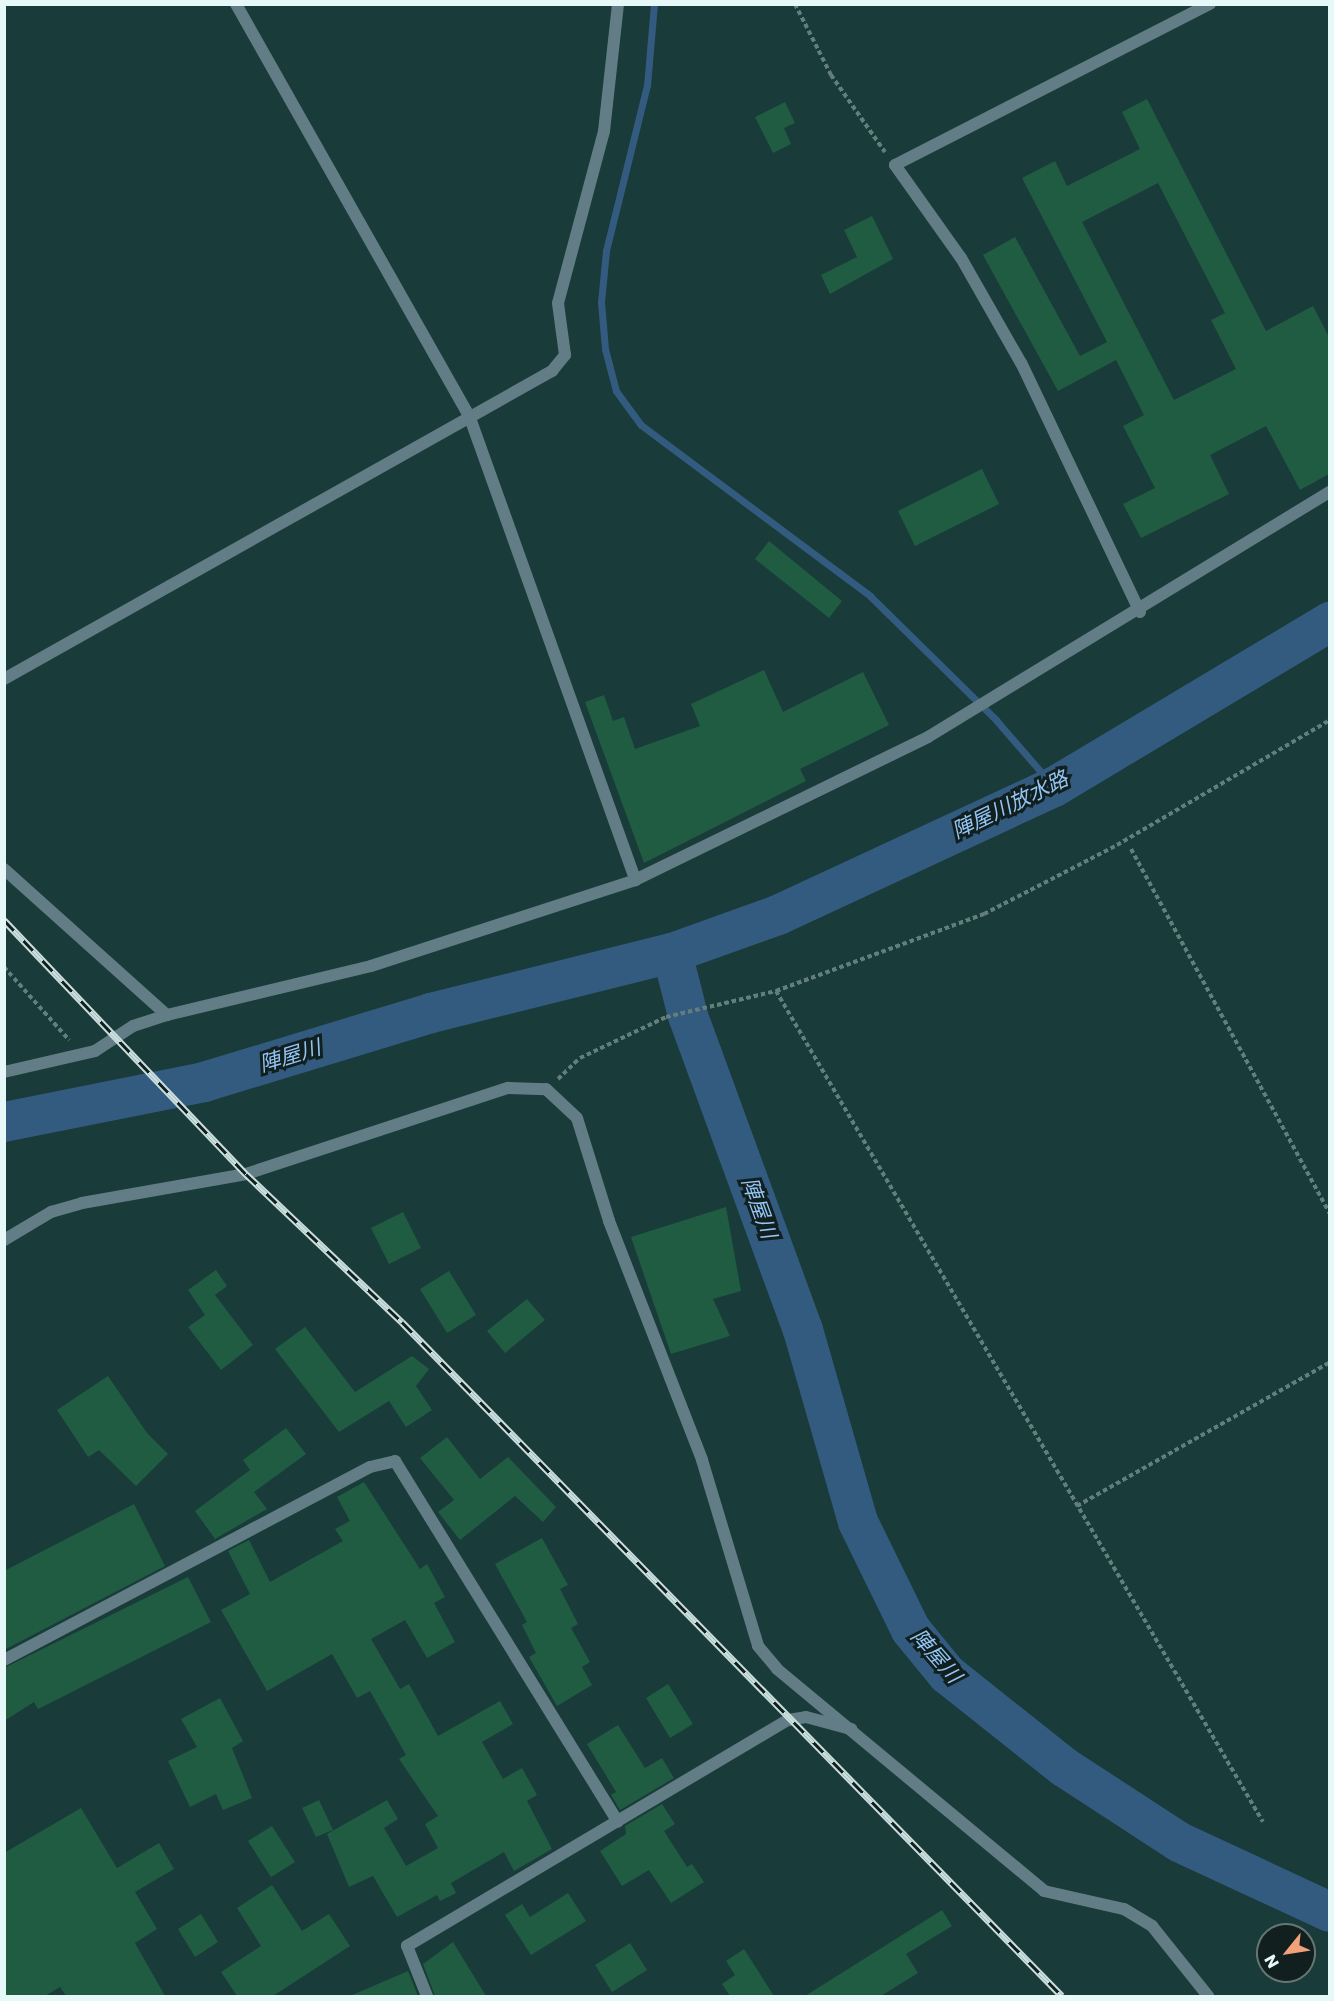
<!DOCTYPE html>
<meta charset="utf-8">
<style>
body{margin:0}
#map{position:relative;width:1334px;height:2001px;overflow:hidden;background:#193b39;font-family:Poppins,"Noto Sans JP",sans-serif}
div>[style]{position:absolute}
.stream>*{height:7px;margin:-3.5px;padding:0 3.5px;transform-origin:3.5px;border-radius:3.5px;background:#335b80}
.river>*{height:40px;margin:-20px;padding:0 20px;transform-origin:20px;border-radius:20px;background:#335b80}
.building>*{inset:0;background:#205c42}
.path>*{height:4px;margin-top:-2px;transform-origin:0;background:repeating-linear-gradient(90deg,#627e7d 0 4.5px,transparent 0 7.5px)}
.street>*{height:12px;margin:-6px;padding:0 6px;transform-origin:6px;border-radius:6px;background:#627d86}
.rail>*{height:7px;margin-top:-3.5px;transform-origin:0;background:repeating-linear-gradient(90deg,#111f1e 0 14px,#c9dedd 0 28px);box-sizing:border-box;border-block:2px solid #c9dedd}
span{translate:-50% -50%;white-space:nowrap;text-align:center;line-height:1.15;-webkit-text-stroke:6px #111f1e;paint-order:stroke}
.water-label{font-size:21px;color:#94c5f4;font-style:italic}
.frame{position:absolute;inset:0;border:6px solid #e6f9f8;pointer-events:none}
.north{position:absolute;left:1256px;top:1923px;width:60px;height:60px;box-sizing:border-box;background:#111f1e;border:2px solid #667675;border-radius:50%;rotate:240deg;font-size:16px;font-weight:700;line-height:24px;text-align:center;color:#e6f9f8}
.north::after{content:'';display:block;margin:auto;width:21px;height:27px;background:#f1a27b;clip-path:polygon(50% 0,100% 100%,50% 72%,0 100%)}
</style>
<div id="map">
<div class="stream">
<div style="left:654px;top:4px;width:81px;rotate:94.9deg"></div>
<div style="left:647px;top:85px;width:171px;rotate:103.9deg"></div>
<div style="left:606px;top:251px;width:51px;rotate:95.6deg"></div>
<div style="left:601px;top:302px;width:47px;rotate:85.1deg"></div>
<div style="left:605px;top:349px;width:43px;rotate:75.3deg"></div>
<div style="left:616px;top:391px;width:42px;rotate:53.7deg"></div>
<div style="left:641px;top:425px;width:286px;rotate:36.7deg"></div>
<div style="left:870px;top:596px;width:177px;rotate:44.5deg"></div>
<div style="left:996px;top:720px;width:89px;rotate:49.1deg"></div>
</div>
<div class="river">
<div style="left:672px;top:953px;width:65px;rotate:75.7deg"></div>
<div style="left:688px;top:1016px;width:334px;rotate:69.9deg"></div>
<div style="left:803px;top:1330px;width:200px;rotate:74deg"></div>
<div style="left:858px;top:1522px;width:120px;rotate:63.9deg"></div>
<div style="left:911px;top:1630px;width:57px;rotate:50.7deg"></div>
<div style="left:947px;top:1674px;width:149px;rotate:38.5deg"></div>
<div style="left:1064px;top:1767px;width:137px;rotate:33.1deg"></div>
<div style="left:1179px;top:1842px;width:166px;rotate:24.9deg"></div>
<div style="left:4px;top:1122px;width:204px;rotate:-11.3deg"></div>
<div style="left:204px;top:1082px;width:237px;rotate:-16.9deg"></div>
<div style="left:431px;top:1013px;width:248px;rotate:-14deg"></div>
<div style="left:672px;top:953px;width:113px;rotate:-19.7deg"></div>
<div style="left:778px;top:915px;width:304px;rotate:-24.9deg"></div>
<div style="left:1054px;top:787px;width:322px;rotate:-30.9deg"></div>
</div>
<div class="building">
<div style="clip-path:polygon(evenodd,1147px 99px,1266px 331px,1313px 306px,1329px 337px,1329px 474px,1300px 490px,1266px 426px,1210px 455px,1229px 494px,1141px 538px,1123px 504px,1155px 488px,1123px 426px,1144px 415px,1116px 360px,1058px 391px,983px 255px,1015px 237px,1080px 356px,1107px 342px,1022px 178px,1055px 161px,1067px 186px,1140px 149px,1122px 112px,1147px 99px,1158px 183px,1225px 313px,1211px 320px,1236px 369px,1174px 400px,1082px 222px,1158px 183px)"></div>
<div style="clip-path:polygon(785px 102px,795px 123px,784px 128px,791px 144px,773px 153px,755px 117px)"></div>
<div style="clip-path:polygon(872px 216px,893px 259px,830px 294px,821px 275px,857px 257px,844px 230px)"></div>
<div style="clip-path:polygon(982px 469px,999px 504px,915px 546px,898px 511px)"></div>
<div style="clip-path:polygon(769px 541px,842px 601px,829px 618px,755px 559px)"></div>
<div style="clip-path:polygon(764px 670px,783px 712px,863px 672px,889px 725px,800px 769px,806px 781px,644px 863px,585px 702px,604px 695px,613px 721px,624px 717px,635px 749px,700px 726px,691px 704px)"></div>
<div style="clip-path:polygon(726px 1207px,741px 1291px,713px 1299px,730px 1336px,671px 1354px,631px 1237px)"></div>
<div style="clip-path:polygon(403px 1212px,421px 1248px,389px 1264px,371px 1228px)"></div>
<div style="clip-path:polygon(216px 1270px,227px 1286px,215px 1295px,253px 1345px,221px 1370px,188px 1327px,205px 1315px,188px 1290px)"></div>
<div style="clip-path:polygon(449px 1271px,476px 1315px,447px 1333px,420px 1289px)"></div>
<div style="clip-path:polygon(527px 1299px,545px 1320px,505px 1353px,487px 1331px)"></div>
<div style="clip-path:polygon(305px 1327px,355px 1392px,412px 1356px,429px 1369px,416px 1386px,432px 1410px,406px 1427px,389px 1401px,339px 1432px,275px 1349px)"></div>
<div style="clip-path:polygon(108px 1376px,147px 1433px,168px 1454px,136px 1486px,99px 1450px,88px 1457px,57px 1410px)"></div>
<div style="clip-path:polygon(286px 1428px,306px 1454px,254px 1492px,267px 1509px,215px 1539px,195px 1511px,250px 1470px,243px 1460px)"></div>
<div style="clip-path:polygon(447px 1437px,480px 1479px,508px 1457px,556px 1507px,543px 1522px,515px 1496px,460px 1540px,438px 1512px,454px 1500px,420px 1458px)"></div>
<div style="clip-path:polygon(364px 1482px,420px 1569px,427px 1564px,445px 1597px,434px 1603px,455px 1642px,427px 1658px,405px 1620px,371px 1639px,400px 1689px,409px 1684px,438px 1736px,500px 1701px,513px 1724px,482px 1742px,503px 1779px,522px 1768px,537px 1795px,527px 1801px,552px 1849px,514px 1871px,504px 1852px,451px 1883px,456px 1893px,440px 1901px,437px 1895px,397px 1917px,373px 1876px,349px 1887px,327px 1834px,387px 1800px,398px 1819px,384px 1828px,406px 1866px,438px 1848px,425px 1824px,438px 1816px,399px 1759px,406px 1755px,370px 1691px,357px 1698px,332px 1654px,267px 1691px,221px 1610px,250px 1594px,228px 1551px,249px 1540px,270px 1582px,343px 1541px,335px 1529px,350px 1521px,337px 1497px)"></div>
<div style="clip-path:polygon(134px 1504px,165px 1566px,4px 1650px,4px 1571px)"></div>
<div style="clip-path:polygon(542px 1538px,568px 1585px,560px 1589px,578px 1624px,571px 1628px,590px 1662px,582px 1667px,592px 1685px,557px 1706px,529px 1657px,536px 1653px,522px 1625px,527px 1622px,495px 1564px)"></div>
<div style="clip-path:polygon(188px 1577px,211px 1622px,38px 1709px,34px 1702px,4px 1721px,4px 1668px)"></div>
<div style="clip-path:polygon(668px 1684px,693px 1724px,670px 1738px,646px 1698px)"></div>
<div style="clip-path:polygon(220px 1698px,243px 1741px,232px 1748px,252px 1798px,223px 1810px,216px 1794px,190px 1807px,168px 1761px,197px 1747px,181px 1719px)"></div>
<div style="clip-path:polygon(618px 1725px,645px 1768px,662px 1758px,674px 1778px,620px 1810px,611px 1795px,616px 1792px,587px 1744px)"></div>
<div style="clip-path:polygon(319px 1800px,333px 1830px,316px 1837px,302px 1808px)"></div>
<div style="clip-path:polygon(662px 1804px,675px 1824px,664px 1831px,687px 1867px,692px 1864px,704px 1882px,671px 1903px,649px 1870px,622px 1886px,600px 1851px,626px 1834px,625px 1826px)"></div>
<div style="clip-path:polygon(81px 1808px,117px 1868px,159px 1843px,174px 1869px,135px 1892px,157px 1929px,135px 1943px,165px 1996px,66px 1996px,60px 1987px,45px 1996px,4px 1996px,4px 1853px)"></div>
<div style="clip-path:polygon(272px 1826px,295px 1862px,271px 1877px,248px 1841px)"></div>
<div style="clip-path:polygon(272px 1885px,302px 1931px,329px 1914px,350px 1946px,273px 1996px,237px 1996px,221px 1972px,261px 1946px,237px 1908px)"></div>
<div style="clip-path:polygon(568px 1893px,586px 1921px,531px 1955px,505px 1915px,522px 1904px,530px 1917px)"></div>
<div style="clip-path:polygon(942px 1910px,952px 1926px,906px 1954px,918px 1973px,881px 1996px,805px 1996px)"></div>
<div style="clip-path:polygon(201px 1914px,218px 1942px,195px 1957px,178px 1929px)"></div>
<div style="clip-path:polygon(453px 1942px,486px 1996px,435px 1996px,423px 1964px)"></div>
<div style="clip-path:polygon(630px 1943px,647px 1970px,612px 1992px,595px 1965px)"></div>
<div style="clip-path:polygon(744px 1949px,774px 1996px,730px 1996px,722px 1984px,735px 1975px,726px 1961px)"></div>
<div style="clip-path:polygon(408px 1971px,418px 1996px,350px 1996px)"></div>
</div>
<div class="path">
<div style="left:795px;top:4px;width:80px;rotate:63.1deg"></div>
<div style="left:831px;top:75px;width:94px;rotate:55deg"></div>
<div style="left:1131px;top:849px;width:416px;rotate:61.4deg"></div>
<div style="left:4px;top:967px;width:98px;rotate:48.3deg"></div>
<div style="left:776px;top:991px;width:963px;rotate:59.63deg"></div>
<div style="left:558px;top:1079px;width:30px;rotate:-44deg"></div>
<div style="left:580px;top:1058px;width:95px;rotate:-25.5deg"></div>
<div style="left:666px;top:1017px;width:113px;rotate:-13.3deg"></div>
<div style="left:776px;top:991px;width:222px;rotate:-20.3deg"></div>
<div style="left:984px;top:914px;width:150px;rotate:-27.4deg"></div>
<div style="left:1117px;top:845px;width:247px;rotate:-30.4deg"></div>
<div style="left:1077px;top:1506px;width:291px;rotate:-29.6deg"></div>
</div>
<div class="street">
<div style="left:236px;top:4px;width:476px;rotate:60.5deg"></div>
<div style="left:470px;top:418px;width:491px;rotate:70.3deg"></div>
<div style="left:1140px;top:612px;width:276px;rotate:-115.5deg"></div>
<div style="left:1021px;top:363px;width:121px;rotate:-119.7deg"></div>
<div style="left:961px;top:258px;width:114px;rotate:-125.4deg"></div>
<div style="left:895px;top:165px;width:354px;rotate:-27.1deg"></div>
<div style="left:4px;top:679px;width:629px;rotate:-29.34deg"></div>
<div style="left:552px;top:371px;width:21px;rotate:-51deg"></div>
<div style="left:565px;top:355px;width:52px;rotate:-97.7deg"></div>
<div style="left:558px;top:303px;width:178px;rotate:-75deg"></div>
<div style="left:604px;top:131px;width:128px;rotate:-83.7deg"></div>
<div style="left:4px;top:869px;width:219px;rotate:41.9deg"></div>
<div style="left:167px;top:1015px;width:210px;rotate:-13.5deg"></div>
<div style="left:371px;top:966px;width:278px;rotate:-18deg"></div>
<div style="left:635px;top:880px;width:326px;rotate:-26deg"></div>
<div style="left:928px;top:737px;width:471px;rotate:-31.4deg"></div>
<div style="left:4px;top:1072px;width:93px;rotate:-13deg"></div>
<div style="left:95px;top:1051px;width:45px;rotate:-33.3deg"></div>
<div style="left:133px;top:1026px;width:36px;rotate:-18deg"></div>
<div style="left:4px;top:1240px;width:55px;rotate:-30.8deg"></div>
<div style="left:51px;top:1212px;width:32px;rotate:-16deg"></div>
<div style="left:82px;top:1203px;width:167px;rotate:-10deg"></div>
<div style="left:246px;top:1174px;width:276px;rotate:-18.2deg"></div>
<div style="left:508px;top:1088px;width:38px;rotate:2deg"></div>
<div style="left:546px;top:1089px;width:42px;rotate:43.1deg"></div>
<div style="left:577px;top:1118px;width:108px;rotate:72.7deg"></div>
<div style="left:609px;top:1221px;width:256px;rotate:68.7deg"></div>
<div style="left:702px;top:1460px;width:194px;rotate:73.2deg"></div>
<div style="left:758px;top:1646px;width:30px;rotate:50deg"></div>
<div style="left:777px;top:1669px;width:347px;rotate:39.7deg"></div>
<div style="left:1044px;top:1891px;width:82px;rotate:12.7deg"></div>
<div style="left:1124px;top:1909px;width:33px;rotate:31deg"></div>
<div style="left:1152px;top:1926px;width:90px;rotate:51.3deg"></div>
<div style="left:4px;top:1660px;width:414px;rotate:-27.8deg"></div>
<div style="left:370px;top:1467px;width:26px;rotate:-13deg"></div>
<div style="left:395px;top:1461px;width:424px;rotate:58.3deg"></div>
<div style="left:427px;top:1996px;width:54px;rotate:-111.8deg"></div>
<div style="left:407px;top:1946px;width:443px;rotate:-30.7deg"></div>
<div style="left:788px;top:1720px;width:18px;rotate:-9deg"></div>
<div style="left:806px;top:1717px;width:47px;rotate:14.9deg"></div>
</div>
<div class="rail">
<div style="left:4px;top:920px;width:351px;rotate:46.4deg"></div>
<div style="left:246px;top:1174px;width:215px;rotate:43.5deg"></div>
<div style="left:402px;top:1322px;width:943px;rotate:45.6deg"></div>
</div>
<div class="water-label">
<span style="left:1010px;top:805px;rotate:-26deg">陣屋川放水路</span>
<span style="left:290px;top:1056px;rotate:-17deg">陣屋川</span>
<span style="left:759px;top:1208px;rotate:70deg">陣屋川</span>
<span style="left:936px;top:1656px;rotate:49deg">陣屋川</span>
</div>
<div class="frame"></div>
<div class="north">N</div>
</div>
